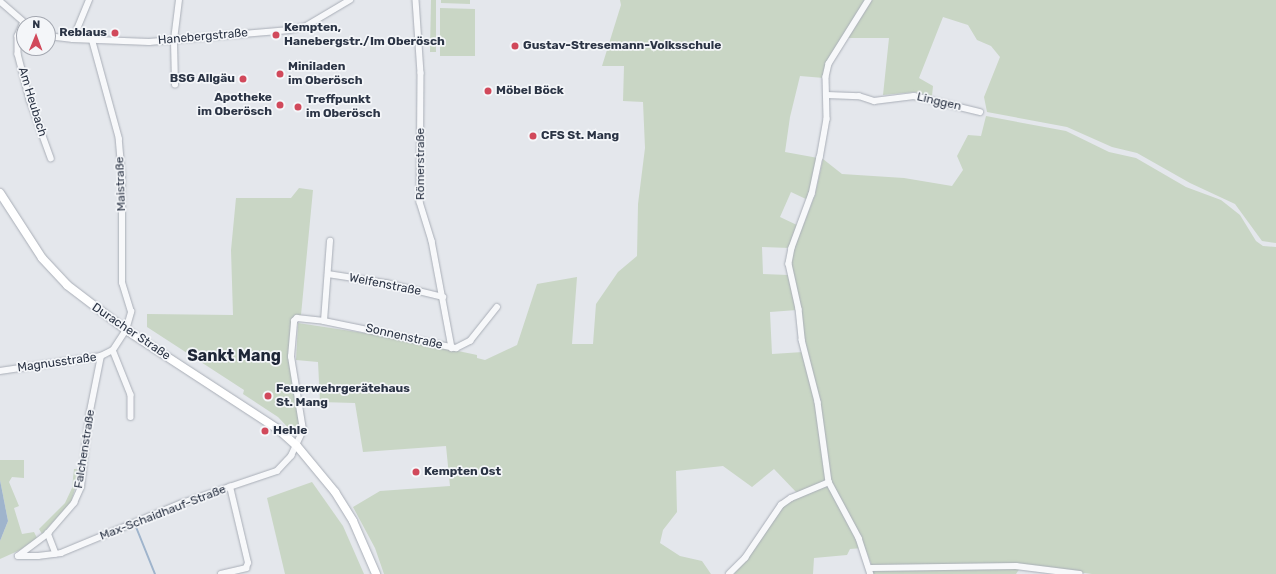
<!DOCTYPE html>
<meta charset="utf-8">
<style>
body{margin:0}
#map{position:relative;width:1276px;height:574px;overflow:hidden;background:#e4e7ec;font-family:Rubik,sans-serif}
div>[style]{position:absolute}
.green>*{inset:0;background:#c9d6c5}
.water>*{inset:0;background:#9fb4cc}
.stream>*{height:2px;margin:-1px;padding:0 1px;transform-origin:1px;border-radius:1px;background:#9fb4cc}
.roads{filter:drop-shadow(0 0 1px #a9aeb7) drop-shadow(0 0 1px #a9aeb7)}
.minor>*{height:5.5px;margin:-2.75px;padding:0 2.75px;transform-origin:2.75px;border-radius:2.75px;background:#f7f8fa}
.secondary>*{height:8px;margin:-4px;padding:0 4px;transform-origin:4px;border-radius:4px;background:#fff}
.dots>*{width:11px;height:11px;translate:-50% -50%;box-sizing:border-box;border:2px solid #f4f6f9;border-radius:50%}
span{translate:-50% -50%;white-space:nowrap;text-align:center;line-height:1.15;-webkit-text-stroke:3.5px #f4f6f9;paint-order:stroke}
.poi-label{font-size:12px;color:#2b3445;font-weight:700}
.left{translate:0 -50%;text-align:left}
.right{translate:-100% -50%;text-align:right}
.street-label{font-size:12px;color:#2b3445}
.district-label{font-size:16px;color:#1d2536;font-weight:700}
.north{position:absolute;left:16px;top:16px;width:40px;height:40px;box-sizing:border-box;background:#f4f6f9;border:1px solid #a4a8b1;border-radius:50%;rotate:1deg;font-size:11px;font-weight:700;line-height:16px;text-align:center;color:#2b3445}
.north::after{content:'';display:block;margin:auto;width:14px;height:18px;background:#d1495b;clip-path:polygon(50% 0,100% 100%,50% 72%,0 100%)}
</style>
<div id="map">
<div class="green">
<div style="clip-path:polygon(431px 0,436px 0,436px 52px,430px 52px)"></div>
<div style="clip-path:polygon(441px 0,470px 0,470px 4px,441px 3px)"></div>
<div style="clip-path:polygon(620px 0,867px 0,824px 78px,800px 76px,790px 117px,785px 152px,818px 158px,808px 200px,791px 192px,780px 217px,799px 226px,790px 248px,762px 247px,763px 274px,788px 275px,797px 310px,770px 312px,772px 354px,803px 352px,817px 402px,826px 481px,797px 493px,774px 469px,752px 487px,723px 466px,676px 471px,677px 512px,663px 530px,660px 543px,680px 556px,702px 561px,711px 574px,384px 574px,375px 548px,353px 507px,380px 491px,450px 486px,446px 446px,363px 452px,355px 403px,320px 402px,318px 362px,296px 360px,298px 323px,397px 338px,477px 355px,477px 358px,485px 360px,517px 345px,537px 284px,577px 277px,572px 344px,593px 344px,596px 304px,618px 272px,637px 256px,638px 204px,645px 148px,643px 102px,623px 101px,624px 66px,602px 66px,621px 5px)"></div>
<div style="clip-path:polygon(872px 0,1276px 0,1276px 243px,1262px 241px,1235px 204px,1190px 183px,1137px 153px,1112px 147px,1067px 127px,987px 112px,984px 97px,1000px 57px,991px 46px,977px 40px,968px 25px,943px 17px,919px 78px,933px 86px,932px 96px,915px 92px,883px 95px,889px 38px,848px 38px)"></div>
<div style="clip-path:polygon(440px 8px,475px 9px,475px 56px,440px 56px)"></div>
<div style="clip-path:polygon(986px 116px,1066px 131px,1109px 152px,1136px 158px,1186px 187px,1221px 200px,1240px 215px,1256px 241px,1263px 246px,1276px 247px,1276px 574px,1092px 574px,1016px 564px,872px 566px,861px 538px,831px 483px,791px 263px,794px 249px,815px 195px,823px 159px,842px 174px,904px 178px,952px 186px,963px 170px,957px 156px,968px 135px,981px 136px)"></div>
<div style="clip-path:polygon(299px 188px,313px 190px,301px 315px,297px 316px,289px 357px,301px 427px,296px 436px,278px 417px,243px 394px,244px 390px,147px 327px,147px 314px,233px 315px,231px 250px,236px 198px,291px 198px)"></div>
<div style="clip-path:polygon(0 460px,24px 460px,24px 478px,12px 477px,9px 482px,19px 506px,14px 508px,22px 534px,34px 532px,37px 538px,20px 550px,0 559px,0 541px,8px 521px,0 480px)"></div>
<div style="clip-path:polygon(74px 469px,80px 469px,79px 476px,71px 502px,42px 534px,39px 529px,65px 503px,72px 488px)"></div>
<div style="clip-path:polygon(312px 482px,343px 526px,364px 574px,285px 574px,267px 498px)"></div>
<div style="clip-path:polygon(828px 485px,862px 548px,850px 549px,847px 555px,814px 558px,813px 574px,734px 574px,772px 517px,792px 499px)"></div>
<div style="clip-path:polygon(1020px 568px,1016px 574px,873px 574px,873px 570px)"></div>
</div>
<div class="water">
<div style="clip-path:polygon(0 480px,8px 521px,0 541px)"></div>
</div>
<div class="stream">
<div style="left:136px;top:527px;width:51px;rotate:68deg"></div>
</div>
<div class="roads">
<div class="minor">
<div style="left:416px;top:0;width:73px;rotate:86.1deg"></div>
<div style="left:421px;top:73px;width:129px;rotate:90.4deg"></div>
<div style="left:420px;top:202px;width:41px;rotate:72.9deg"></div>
<div style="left:432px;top:241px;width:109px;rotate:79.4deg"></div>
<div style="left:869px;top:0;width:75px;rotate:122deg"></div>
<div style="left:829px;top:64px;width:13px;rotate:103deg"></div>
<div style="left:826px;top:77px;width:42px;rotate:88.6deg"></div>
<div style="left:827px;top:119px;width:39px;rotate:100deg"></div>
<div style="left:820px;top:157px;width:38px;rotate:102deg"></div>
<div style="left:812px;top:194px;width:58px;rotate:110.3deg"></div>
<div style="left:792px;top:248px;width:16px;rotate:101deg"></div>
<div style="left:789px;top:264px;width:46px;rotate:77.5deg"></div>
<div style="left:799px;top:309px;width:31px;rotate:84deg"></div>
<div style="left:802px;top:340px;width:64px;rotate:75.5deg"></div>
<div style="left:818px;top:402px;width:81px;rotate:82.2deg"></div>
<div style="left:829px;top:482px;width:64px;rotate:61.8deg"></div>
<div style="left:859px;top:538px;width:38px;rotate:72deg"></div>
<div style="left:0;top:1px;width:35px;rotate:41deg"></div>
<div style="left:24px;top:22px;width:15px;rotate:113deg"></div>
<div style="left:18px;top:36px;width:18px;rotate:90deg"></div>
<div style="left:18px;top:54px;width:48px;rotate:75.4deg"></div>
<div style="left:30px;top:100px;width:62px;rotate:70.1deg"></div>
<div style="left:48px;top:36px;width:25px;rotate:7deg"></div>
<div style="left:73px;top:39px;width:76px;rotate:2.3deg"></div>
<div style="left:149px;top:42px;width:141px;rotate:-4.9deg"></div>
<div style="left:289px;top:30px;width:17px;rotate:-13deg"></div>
<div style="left:306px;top:26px;width:51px;rotate:-30.6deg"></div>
<div style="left:73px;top:39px;width:42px;rotate:-67.7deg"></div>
<div style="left:175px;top:85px;width:45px;rotate:-91.3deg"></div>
<div style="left:174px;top:40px;width:40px;rotate:-82.9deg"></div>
<div style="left:827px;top:95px;width:32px;rotate:2deg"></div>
<div style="left:859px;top:96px;width:16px;rotate:18deg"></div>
<div style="left:874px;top:101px;width:40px;rotate:-7.1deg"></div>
<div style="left:914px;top:96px;width:68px;rotate:13.6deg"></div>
<div style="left:328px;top:274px;width:59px;rotate:8.8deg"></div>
<div style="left:386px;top:283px;width:59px;rotate:13.8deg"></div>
<div style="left:324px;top:321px;width:80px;rotate:-85.7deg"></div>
<div style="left:113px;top:350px;width:48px;rotate:68.2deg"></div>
<div style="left:131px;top:395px;width:22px;rotate:90deg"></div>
<div style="left:0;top:371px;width:102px;rotate:-8.4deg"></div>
<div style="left:101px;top:356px;width:13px;rotate:-27deg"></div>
<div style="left:113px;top:350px;width:24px;rotate:-57deg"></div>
<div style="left:126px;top:330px;width:19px;rotate:-74deg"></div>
<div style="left:131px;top:312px;width:30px;rotate:-107deg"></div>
<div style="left:122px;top:283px;width:106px;rotate:-90deg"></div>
<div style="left:122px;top:177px;width:38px;rotate:-95deg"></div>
<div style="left:119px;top:139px;width:103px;rotate:-105.3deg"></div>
<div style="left:48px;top:533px;width:22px;rotate:69deg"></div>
<div style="left:18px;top:556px;width:20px"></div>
<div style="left:38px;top:556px;width:23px;rotate:-7deg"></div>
<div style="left:61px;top:553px;width:131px;rotate:-22.5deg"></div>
<div style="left:182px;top:503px;width:100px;rotate:-18.6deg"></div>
<div style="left:277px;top:471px;width:21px;rotate:-47deg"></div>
<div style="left:291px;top:456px;width:29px;rotate:-65deg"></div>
<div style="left:303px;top:430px;width:74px;rotate:-99.3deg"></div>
<div style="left:291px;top:357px;width:36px;rotate:-85deg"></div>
<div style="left:294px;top:321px;width:4px;rotate:-45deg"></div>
<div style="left:297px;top:318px;width:27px;rotate:6deg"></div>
<div style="left:324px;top:321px;width:135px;rotate:11.6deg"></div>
<div style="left:456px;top:348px;width:16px;rotate:-27deg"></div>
<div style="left:470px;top:341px;width:43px;rotate:-51.5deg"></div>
<div style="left:18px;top:556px;width:38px;rotate:-37deg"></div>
<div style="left:48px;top:533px;width:40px;rotate:-49deg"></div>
<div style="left:74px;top:503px;width:17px;rotate:-66deg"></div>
<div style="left:81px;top:487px;width:71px;rotate:-83.6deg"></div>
<div style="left:89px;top:416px;width:61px;rotate:-78.7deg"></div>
<div style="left:871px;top:568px;width:145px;rotate:-0.8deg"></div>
<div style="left:1016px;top:566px;width:64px;rotate:7.2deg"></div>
<div style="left:221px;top:574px;width:26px;rotate:-13deg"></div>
<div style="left:246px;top:568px;width:5px;rotate:-68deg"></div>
<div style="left:248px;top:563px;width:78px;rotate:-103.3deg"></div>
<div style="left:729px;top:574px;width:23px;rotate:-45deg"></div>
<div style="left:745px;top:558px;width:64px;rotate:-55.8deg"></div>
<div style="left:781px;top:505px;width:12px;rotate:-35deg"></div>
<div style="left:791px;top:498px;width:41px;rotate:-22.8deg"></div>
</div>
<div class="secondary">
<div style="left:0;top:193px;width:77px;rotate:57.1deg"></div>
<div style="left:42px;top:258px;width:37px;rotate:47deg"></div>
<div style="left:67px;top:285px;width:74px;rotate:37.3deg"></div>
<div style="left:126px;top:330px;width:181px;rotate:33.1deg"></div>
<div style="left:278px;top:429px;width:25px;rotate:42deg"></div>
<div style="left:297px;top:446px;width:60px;rotate:50.4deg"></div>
<div style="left:335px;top:492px;width:34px;rotate:58deg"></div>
<div style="left:353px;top:521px;width:58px;rotate:66.5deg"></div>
</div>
</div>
<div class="dots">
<div style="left:115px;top:33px;background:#d1495b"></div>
<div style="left:276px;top:35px;background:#d1495b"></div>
<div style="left:515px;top:46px;background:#d1495b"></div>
<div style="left:280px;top:74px;background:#d1495b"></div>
<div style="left:243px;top:79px;background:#d1495b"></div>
<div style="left:488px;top:91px;background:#d1495b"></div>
<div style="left:280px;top:105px;background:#d1495b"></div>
<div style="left:298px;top:107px;background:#d1495b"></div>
<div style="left:533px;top:136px;background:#d1495b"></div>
<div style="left:268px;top:396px;background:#d1495b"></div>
<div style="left:265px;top:431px;background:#d1495b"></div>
<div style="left:416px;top:472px;background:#d1495b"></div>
</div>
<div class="poi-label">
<span class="left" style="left:284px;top:35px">Kempten,<br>Hanebergstr./Im Oberösch</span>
<span class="right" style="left:107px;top:33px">Reblaus</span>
<span class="left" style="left:523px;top:46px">Gustav-Stresemann-Volksschule</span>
<span class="left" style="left:288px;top:74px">Miniladen<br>im Oberösch</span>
<span class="right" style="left:235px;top:79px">BSG Allgäu</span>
<span class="left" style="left:496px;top:91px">Möbel Böck</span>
<span class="right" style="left:272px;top:105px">Apotheke<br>im Oberösch</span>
<span class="left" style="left:306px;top:107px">Treffpunkt<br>im Oberösch</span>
<span class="left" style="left:541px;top:136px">CFS St. Mang</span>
<span class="left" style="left:276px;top:396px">Feuerwehrgerätehaus<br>St. Mang</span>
<span class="left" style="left:273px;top:431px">Hehle</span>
<span class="left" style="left:424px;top:472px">Kempten Ost</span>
</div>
<div class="street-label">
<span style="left:203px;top:37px;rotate:-5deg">Hanebergstraße</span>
<span style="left:32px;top:102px;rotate:73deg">Am Heubach</span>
<span style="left:939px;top:102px;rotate:13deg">Linggen</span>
<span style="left:421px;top:164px;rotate:-90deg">Römerstraße</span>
<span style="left:121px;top:184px;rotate:-92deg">Maistraße</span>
<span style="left:385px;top:285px;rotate:11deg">Welfenstraße</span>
<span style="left:131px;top:332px;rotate:34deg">Duracher Straße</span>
<span style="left:404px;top:337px;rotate:13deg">Sonnenstraße</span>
<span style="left:57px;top:363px;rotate:-8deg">Magnusstraße</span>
<span style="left:85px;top:449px;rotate:-81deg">Falchenstraße</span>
<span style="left:163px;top:513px;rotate:-21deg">Max-Schaidhauf-Straße</span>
</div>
<div class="district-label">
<span style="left:234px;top:356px">Sankt Mang</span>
</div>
<div class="north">N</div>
</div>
